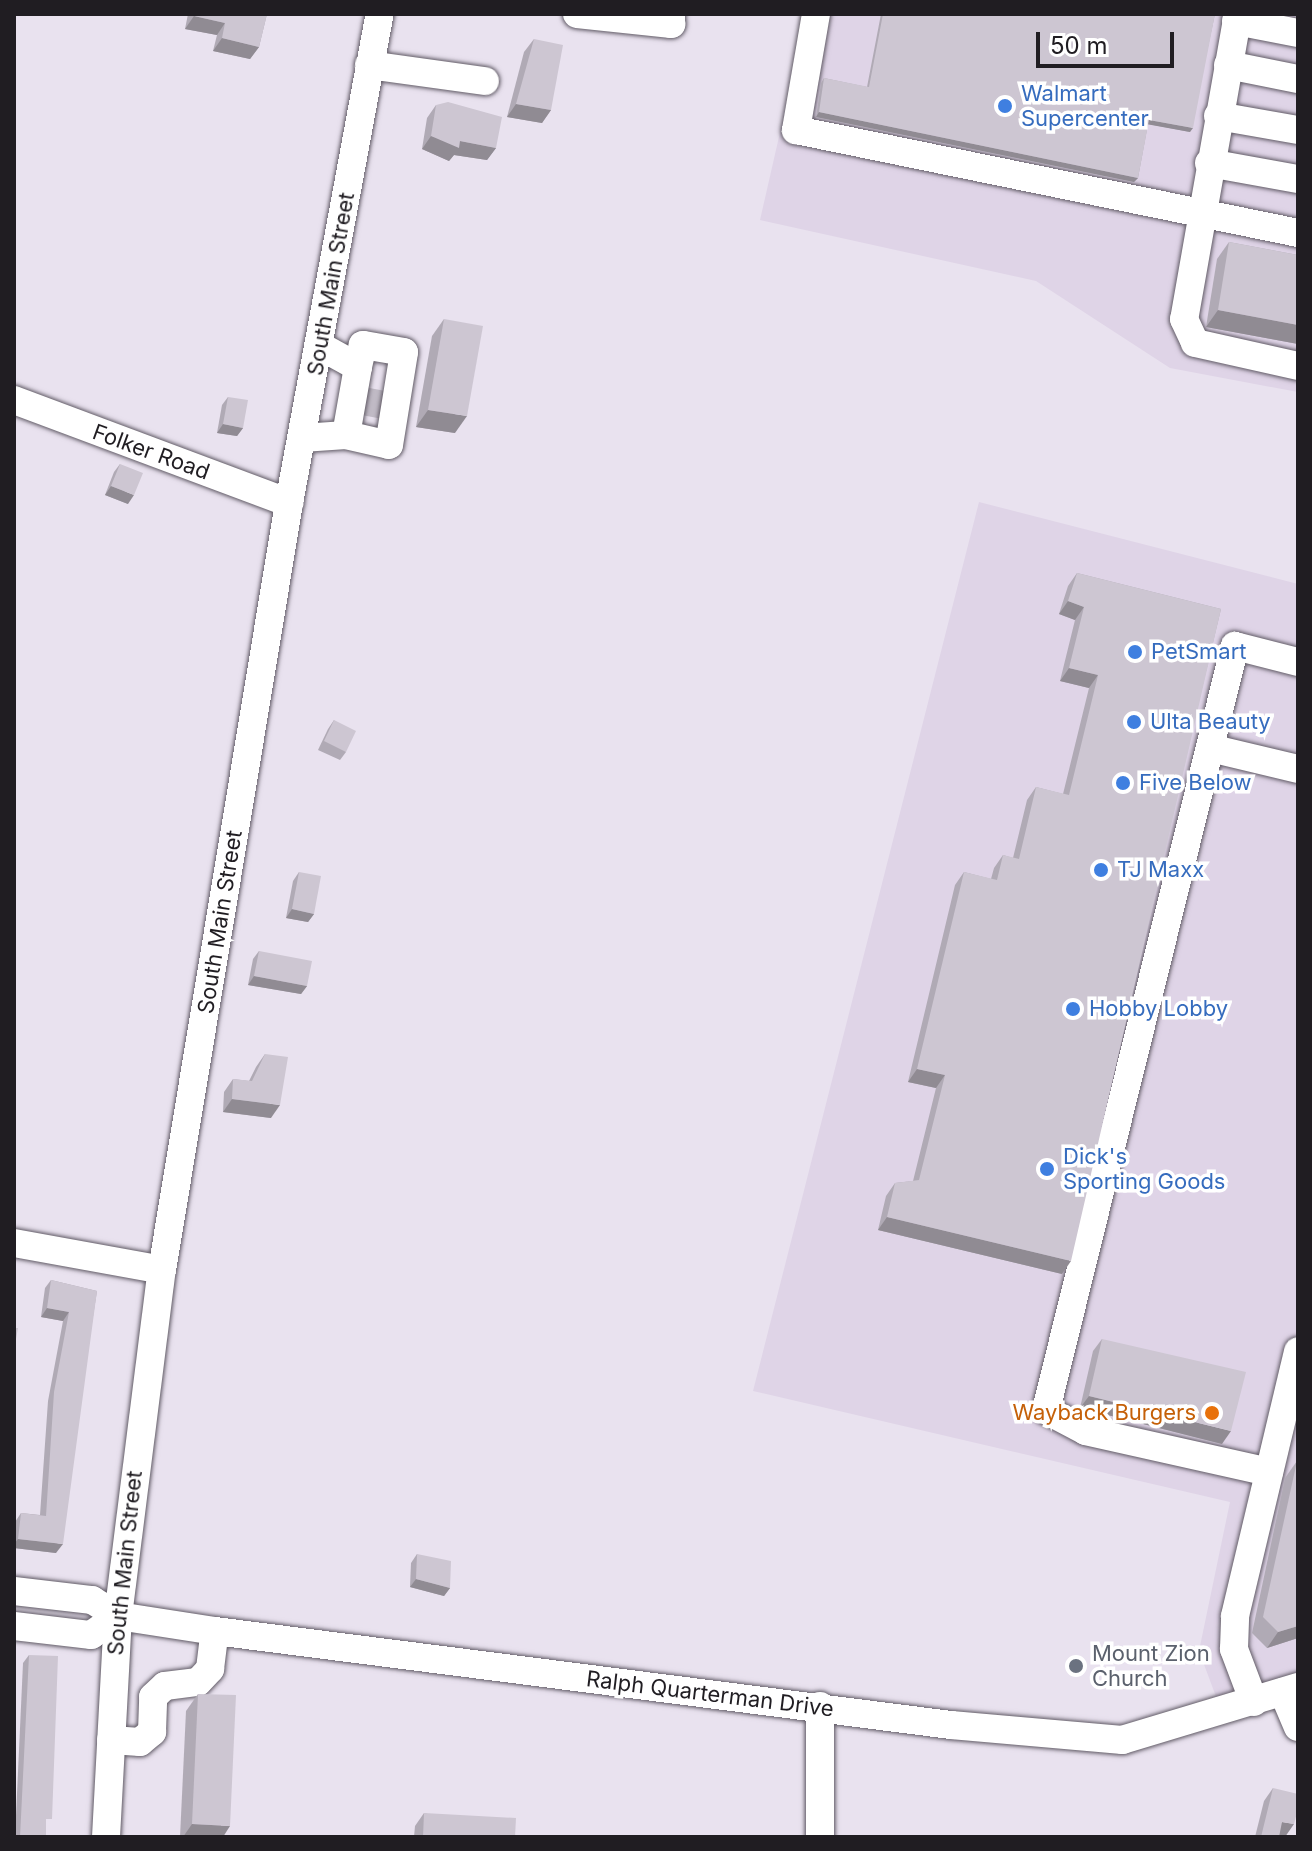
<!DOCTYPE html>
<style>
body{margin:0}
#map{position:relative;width:1312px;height:1851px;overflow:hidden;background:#e9e2ef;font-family:Inter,sans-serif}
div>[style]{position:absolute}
.built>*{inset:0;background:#dfd4e7}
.minor-tunnel>*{height:28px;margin-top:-14px;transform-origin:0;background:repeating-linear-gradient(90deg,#c1bbc6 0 28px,transparent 0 42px)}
.roads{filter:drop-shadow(0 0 2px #615b66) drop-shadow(0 0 2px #615b66)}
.minor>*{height:28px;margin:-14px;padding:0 14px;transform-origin:14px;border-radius:14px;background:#fff}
.wall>*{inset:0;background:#b0aab5}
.shaded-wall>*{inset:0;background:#908b93}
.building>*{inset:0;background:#cdc6d2}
.dots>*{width:22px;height:22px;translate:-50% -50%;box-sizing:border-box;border:4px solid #fff;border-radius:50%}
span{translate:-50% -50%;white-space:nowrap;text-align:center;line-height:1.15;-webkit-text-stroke:7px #fff;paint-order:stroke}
.shop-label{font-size:22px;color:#366cbe}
.left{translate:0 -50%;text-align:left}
.street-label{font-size:22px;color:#201d22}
.food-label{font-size:22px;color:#c56008}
.right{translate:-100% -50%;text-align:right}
.worship-label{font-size:22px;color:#5b616d}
.frame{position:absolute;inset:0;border:16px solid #201d22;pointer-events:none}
.scale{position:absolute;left:1036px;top:32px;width:138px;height:36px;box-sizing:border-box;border:4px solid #201d22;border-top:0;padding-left:10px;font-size:24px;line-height:28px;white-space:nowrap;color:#201d22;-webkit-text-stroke:6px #fff;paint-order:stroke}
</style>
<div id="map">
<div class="built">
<div style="clip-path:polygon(807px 14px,1298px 14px,1298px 392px,1170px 368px,1036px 281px,760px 220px)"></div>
<div style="clip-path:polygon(979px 502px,1298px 584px,1298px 1673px,1218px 1702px,1199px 1651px,1230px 1502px,753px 1391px)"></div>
</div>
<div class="minor-tunnel">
<div style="left:363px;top:401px;width:20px;rotate:11deg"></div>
</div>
<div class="roads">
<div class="minor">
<div style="left:577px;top:14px;width:95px;rotate:6.1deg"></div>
<div style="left:671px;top:24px;width:10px;rotate:-90deg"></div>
<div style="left:816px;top:14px;width:118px;rotate:99.8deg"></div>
<div style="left:796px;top:130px;width:512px;rotate:11.59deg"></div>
<div style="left:1238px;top:14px;width:310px;rotate:100deg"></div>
<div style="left:1184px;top:319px;width:26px;rotate:65deg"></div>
<div style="left:1195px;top:343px;width:106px;rotate:12.6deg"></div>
<div style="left:1236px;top:21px;width:63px;rotate:11deg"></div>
<div style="left:369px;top:65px;width:117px;rotate:7.9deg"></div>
<div style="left:1228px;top:65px;width:71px;rotate:11.3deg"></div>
<div style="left:1218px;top:116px;width:81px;rotate:9.9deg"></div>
<div style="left:1209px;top:163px;width:90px;rotate:10.2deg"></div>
<div style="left:14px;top:400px;width:294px;rotate:20.5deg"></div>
<div style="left:346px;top:435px;width:44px;rotate:13.1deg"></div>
<div style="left:389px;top:445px;width:94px;rotate:-80.8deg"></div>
<div style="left:404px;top:352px;width:42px;rotate:-170.3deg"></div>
<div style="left:363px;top:345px;width:23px;rotate:103deg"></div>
<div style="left:302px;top:438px;width:44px;rotate:-3.9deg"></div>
<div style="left:346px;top:435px;width:69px;rotate:-80deg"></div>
<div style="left:358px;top:367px;width:43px;rotate:-151.1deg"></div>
<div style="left:1210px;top:748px;width:90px;rotate:13.4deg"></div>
<div style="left:14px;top:1243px;width:150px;rotate:10.3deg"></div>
<div style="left:1269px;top:1472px;width:188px;rotate:-167.4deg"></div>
<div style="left:1086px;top:1431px;width:45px;rotate:-152.3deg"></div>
<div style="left:1046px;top:1410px;width:787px;rotate:-76.11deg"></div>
<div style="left:1235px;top:646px;width:65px;rotate:14.3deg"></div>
<div style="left:14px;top:1591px;width:79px;rotate:6.6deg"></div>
<div style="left:92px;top:1600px;width:31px;rotate:32deg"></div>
<div style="left:118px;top:1616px;width:98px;rotate:8.8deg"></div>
<div style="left:215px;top:1631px;width:742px;rotate:7.28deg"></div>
<div style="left:951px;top:1725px;width:172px;rotate:5deg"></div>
<div style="left:1122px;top:1740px;width:184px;rotate:-16.8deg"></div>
<div style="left:14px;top:1626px;width:78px;rotate:6.7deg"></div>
<div style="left:91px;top:1635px;width:33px;rotate:-35deg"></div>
<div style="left:1283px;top:1692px;width:38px;rotate:67deg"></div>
<div style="left:1254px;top:1702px;width:57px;rotate:-110.7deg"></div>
<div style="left:1234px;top:1649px;width:33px;rotate:-88deg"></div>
<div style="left:1235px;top:1616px;width:272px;rotate:-76.6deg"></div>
<div style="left:820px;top:1706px;width:131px;rotate:90deg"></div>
<div style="left:111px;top:1740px;width:29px;rotate:4deg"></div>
<div style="left:140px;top:1742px;width:16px;rotate:-40deg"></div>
<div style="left:152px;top:1732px;width:35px;rotate:-88deg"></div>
<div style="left:153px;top:1697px;width:16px;rotate:-43deg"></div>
<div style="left:165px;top:1686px;width:33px;rotate:-7deg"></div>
<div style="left:198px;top:1682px;width:18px;rotate:-47deg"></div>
<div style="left:210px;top:1669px;width:38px;rotate:-83deg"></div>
<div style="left:106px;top:1837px;width:221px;rotate:-86.9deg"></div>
<div style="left:118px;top:1616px;width:349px;rotate:-82.8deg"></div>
<div style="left:162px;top:1270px;width:777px;rotate:-80.6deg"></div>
<div style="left:289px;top:503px;width:497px;rotate:-79.5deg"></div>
</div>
</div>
<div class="wall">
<div style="clip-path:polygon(188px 14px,267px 14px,259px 47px,250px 59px,213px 51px,217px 35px,185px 29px)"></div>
<div style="clip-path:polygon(881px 14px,1215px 14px,1190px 132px,1148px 124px,1138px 178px,1134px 182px,816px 117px,821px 83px,824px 78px,867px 87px)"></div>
<div style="clip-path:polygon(534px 39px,551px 110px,542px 123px,507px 117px,524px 52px)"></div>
<div style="clip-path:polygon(436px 105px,496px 148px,487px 160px,454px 155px,449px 161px,422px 149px,427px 118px)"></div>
<div style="clip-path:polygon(1229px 242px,1298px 255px,1298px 344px,1206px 327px,1217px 259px)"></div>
<div style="clip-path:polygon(444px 319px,455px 433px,416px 427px,432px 336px)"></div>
<div style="clip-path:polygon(228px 397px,243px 428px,237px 436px,217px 433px,222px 405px)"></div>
<div style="clip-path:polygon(120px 464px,128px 504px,105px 495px,114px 472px)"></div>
<div style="clip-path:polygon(1077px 573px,1221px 609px,1062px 1274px,878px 1230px,886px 1196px,895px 1183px,913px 1181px,936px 1088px,908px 1082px,955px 885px,964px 872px,991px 879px,994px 868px,1003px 855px,1013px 858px,1027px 800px,1036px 787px,1063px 794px,1089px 688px,1060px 681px,1075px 620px,1059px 614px,1068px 586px)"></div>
<div style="clip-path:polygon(334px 720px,346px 752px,340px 760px,318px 750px,328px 729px)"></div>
<div style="clip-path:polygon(299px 872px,314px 914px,308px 922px,286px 918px,293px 881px)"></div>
<div style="clip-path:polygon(259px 951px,307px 986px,301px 994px,248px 985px,253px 959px)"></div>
<div style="clip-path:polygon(265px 1054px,271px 1118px,223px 1112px,224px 1092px,233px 1079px,249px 1081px,256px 1067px)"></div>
<div style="clip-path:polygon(51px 1280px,97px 1291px,56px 1553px,14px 1548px,15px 1522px,21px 1513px,40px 1515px,48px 1401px,63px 1321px,41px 1317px,45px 1288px)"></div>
<div style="clip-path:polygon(1102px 1339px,1222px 1444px,1080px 1408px,1093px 1351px)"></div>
<div style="clip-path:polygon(1297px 1461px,1298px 1462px,1298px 1638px,1267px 1648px,1252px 1633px,1285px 1478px)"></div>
<div style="clip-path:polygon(417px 1554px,450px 1588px,444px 1596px,410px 1587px,411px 1563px)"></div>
<div style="clip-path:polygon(29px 1655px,46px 1828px,46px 1837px,15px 1837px,23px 1663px)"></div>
<div style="clip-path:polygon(198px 1694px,223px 1837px,180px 1837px,186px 1711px)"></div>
<div style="clip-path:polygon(1273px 1788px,1279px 1837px,1255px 1837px,1264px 1801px)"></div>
<div style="clip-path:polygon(424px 1813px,515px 1837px,414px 1837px,415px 1826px)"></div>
</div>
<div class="shaded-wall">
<div style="clip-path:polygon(194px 16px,225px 23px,217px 35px,185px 29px)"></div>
<div style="clip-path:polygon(222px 38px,259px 47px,250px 59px,213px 51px)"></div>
<div style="clip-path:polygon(516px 104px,551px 110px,542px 123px,507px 117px)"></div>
<div style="clip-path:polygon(819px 112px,1138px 178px,1134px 182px,816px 117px)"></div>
<div style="clip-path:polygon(1149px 120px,1193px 128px,1190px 132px,1146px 124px)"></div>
<div style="clip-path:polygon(431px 136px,460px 141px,496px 148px,487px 160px,454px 155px,449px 161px,422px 149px)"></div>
<div style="clip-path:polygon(1218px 310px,1298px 325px,1298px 344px,1206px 327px)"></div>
<div style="clip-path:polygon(428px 410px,467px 416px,455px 433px,416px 427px)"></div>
<div style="clip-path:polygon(223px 424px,243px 428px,237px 436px,217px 433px)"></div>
<div style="clip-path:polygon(111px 486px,134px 495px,128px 504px,105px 495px)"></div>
<div style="clip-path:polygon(1068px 601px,1084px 607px,1075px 620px,1059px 614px)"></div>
<div style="clip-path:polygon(1069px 668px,1098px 675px,1089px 688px,1060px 681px)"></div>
<div style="clip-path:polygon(292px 909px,314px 914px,308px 922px,286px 918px)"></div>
<div style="clip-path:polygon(254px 976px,307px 986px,301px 994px,248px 985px)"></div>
<div style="clip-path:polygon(917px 1069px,945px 1075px,936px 1088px,908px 1082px)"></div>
<div style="clip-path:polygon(232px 1099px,280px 1105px,271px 1118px,223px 1112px)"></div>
<div style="clip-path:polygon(887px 1217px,1071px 1261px,1062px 1274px,878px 1230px)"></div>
<div style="clip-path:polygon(47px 1308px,69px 1312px,63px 1321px,41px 1317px)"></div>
<div style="clip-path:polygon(1089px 1396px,1231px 1431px,1222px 1444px,1080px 1408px)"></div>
<div style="clip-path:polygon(18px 1539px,63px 1544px,56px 1553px,14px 1548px,14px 1544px)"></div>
<div style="clip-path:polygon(416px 1579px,450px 1588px,444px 1596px,410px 1587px)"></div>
<div style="clip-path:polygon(1298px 1626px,1298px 1638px,1267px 1648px,1278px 1632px)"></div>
<div style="clip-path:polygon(1282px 1822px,1294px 1824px,1285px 1837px,1273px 1834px)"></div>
<div style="clip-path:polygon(192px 1824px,230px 1826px,223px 1837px,183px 1837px)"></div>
</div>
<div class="building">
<div style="clip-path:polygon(195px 14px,267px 14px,259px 47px,222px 38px,225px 23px,194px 16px)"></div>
<div style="clip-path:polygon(883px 14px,1215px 14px,1193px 128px,1149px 120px,1138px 178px,819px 112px,824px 78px,869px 87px)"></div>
<div style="clip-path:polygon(534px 39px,563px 45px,551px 110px,516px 104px)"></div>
<div style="clip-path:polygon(448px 102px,502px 117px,496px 148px,460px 141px,459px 148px,431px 136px,436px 105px)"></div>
<div style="clip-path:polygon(1229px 242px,1298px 255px,1298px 325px,1218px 310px)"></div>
<div style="clip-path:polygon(444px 319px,483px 326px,467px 416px,428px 410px)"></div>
<div style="clip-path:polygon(228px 397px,248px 400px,243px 428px,223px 424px)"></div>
<div style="clip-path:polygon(120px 464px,143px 473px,134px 495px,111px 486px)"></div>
<div style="clip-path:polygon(1077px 573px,1221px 609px,1071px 1261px,887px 1217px,895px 1183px,919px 1180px,945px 1075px,917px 1069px,964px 872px,997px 880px,1003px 855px,1019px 859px,1036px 787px,1069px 795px,1098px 675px,1069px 668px,1084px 607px,1068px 601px)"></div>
<div style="clip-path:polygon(334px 720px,356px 731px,346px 752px,324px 741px)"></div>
<div style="clip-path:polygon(299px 872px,321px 876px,314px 914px,292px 909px)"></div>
<div style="clip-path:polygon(259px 951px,312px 961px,307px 986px,254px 976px)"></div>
<div style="clip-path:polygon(265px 1054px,288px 1057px,280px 1105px,232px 1099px,233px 1079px,252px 1081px)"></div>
<div style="clip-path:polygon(51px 1280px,97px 1291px,63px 1544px,18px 1539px,21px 1513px,46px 1516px,54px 1392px,69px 1312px,47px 1308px)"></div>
<div style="clip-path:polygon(14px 1328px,18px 1328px,14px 1350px)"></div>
<div style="clip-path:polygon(1102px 1339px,1246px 1372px,1231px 1431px,1089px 1396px)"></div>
<div style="clip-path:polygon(1297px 1461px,1298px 1462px,1298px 1626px,1278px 1632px,1263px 1617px)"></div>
<div style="clip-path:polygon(417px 1554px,451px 1561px,450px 1588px,416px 1579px)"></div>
<div style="clip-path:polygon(29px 1655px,58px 1656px,52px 1819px,46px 1819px,46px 1837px,20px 1837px)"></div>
<div style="clip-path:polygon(198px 1694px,236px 1695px,230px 1826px,192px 1824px)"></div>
<div style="clip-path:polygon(1273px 1788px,1298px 1794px,1298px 1809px,1294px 1824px,1282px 1822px,1279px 1837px,1261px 1837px)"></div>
<div style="clip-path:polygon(424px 1813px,516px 1818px,515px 1837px,423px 1837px)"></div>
</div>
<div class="dots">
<div style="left:1005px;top:106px;background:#3f7fe0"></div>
<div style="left:1135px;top:652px;background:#3f7fe0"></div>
<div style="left:1134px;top:722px;background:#3f7fe0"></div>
<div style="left:1123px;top:783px;background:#3f7fe0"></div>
<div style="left:1101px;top:870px;background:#3f7fe0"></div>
<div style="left:1073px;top:1009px;background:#3f7fe0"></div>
<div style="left:1047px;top:1169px;background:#3f7fe0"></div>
<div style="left:1212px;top:1413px;background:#e8710a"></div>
<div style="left:1076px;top:1666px;background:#6b7280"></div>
</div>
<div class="shop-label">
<span class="left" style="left:1021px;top:106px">Walmart<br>Supercenter</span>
<span class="left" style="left:1151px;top:652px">PetSmart</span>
<span class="left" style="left:1150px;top:722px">Ulta Beauty</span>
<span class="left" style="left:1139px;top:783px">Five Below</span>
<span class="left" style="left:1117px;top:870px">TJ Maxx</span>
<span class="left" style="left:1089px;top:1009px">Hobby Lobby</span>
<span class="left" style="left:1063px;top:1169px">Dick's<br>Sporting Goods</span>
</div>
<div class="street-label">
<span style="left:331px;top:284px;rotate:-80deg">South Main Street</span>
<span style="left:151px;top:452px;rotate:20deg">Folker Road</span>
<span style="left:220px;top:922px;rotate:-81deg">South Main Street</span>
<span style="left:125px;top:1563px;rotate:-84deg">South Main Street</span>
<span style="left:710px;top:1694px;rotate:7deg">Ralph Quarterman Drive</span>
</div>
<div class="food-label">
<span class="right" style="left:1196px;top:1413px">Wayback Burgers</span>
</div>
<div class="worship-label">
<span class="left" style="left:1092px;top:1666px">Mount Zion<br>Church</span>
</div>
<div class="frame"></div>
<div class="scale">50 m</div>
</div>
